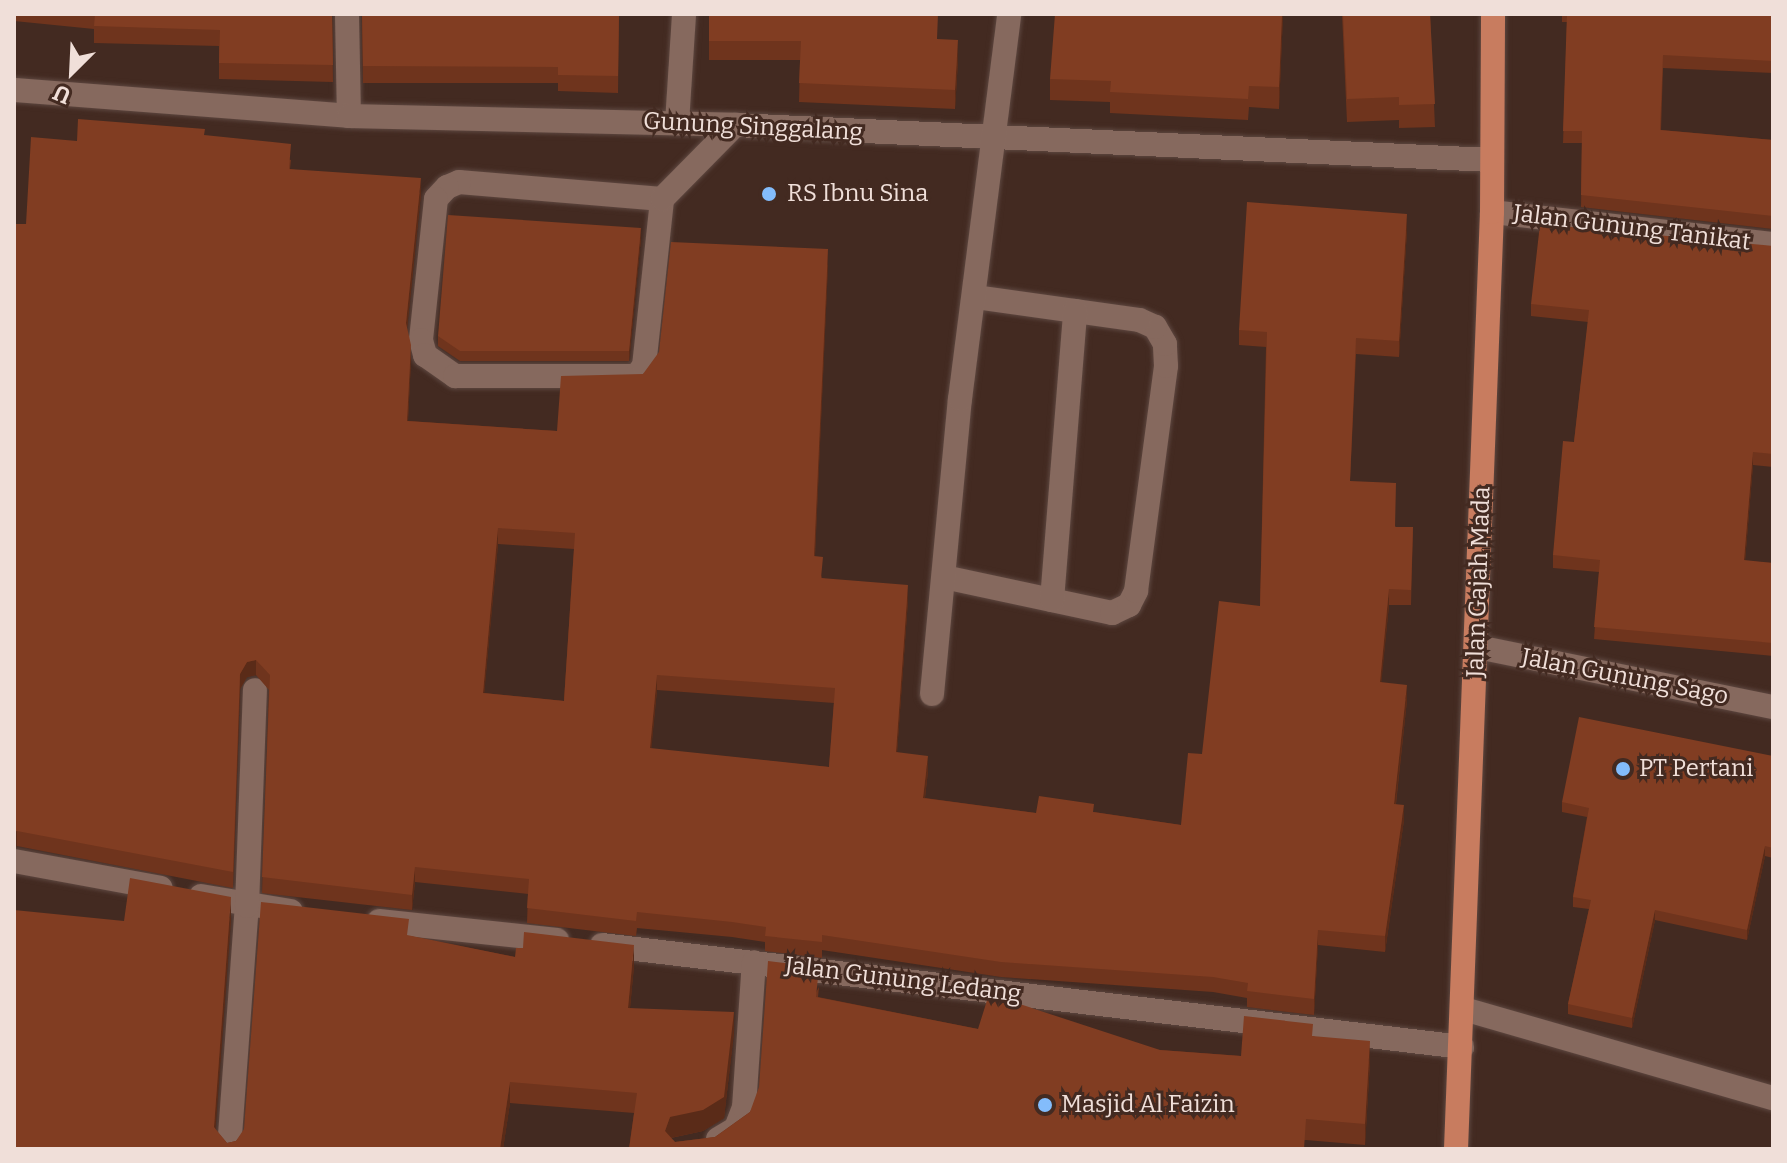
<!DOCTYPE html>
<style>
body{margin:0}
#map{position:relative;width:1787px;height:1163px;overflow:hidden;background:#432a21;font-family:Bitter,serif}
div>[style]{position:absolute}
.roads{filter:drop-shadow(0 0 2px #5d4740) drop-shadow(0 0 2px #5d4740)}
.minor>*{height:24px;margin:-12px;padding:0 12px;transform-origin:12px;border-radius:12px;background:#86695e}
.major>*{height:24px;margin:-12px;padding:0 12px;transform-origin:12px;border-radius:12px;background:#c87c5f}
.wall>*{inset:0;background:#6f341d}
.shaded-wall>*{inset:0;background:#5a2b18}
.building>*{inset:0;background:#813d22}
.dots>*{width:22px;height:22px;translate:-50% -50%;box-sizing:border-box;border:4px solid #432a21;border-radius:50%}
span{translate:-50% -50%;white-space:nowrap;text-align:center;line-height:1.15;-webkit-text-stroke:6px #432a21;paint-order:stroke}
.street-label{font-size:24px;color:#f0dfd9}
.poi-label{font-size:24px;color:#f0dfd9}
.left{translate:0 -50%;text-align:left}
.frame{position:absolute;inset:0;border:16px solid #f0dfd9;pointer-events:none}
.north{position:absolute;left:32px;top:32px;width:80px;height:80px;-webkit-text-stroke:6px #432a21;paint-order:stroke;rotate:204deg;font-size:22px;font-weight:700;line-height:32px;text-align:center;color:#f0dfd9}
.north::after{content:'';display:block;margin:auto;width:28px;height:36px;background:#f0dfd9;clip-path:polygon(50% 0,100% 100%,50% 72%,0 100%)}
</style>
<div id="map">
<div class="roads">
<div class="minor">
<div style="left:347px;top:14px;width:102px;rotate:88.9deg"></div>
<div style="left:14px;top:90px;width:336px;rotate:4.4deg"></div>
<div style="left:349px;top:116px;width:386px;rotate:1.3deg"></div>
<div style="left:735px;top:125px;width:758px;rotate:2.65deg"></div>
<div style="left:677px;top:123px;width:109px;rotate:-86.3deg"></div>
<div style="left:662px;top:199px;width:204px;rotate:-175.2deg"></div>
<div style="left:459px;top:182px;width:13px;rotate:157deg"></div>
<div style="left:447px;top:187px;width:16px;rotate:133deg"></div>
<div style="left:436px;top:199px;width:142px;rotate:96.1deg"></div>
<div style="left:421px;top:340px;width:16px;rotate:75deg"></div>
<div style="left:425px;top:355px;width:37px;rotate:35deg"></div>
<div style="left:455px;top:376px;width:181px"></div>
<div style="left:636px;top:376px;width:13px;rotate:-51deg"></div>
<div style="left:644px;top:366px;width:168px;rotate:-83.8deg"></div>
<div style="left:662px;top:199px;width:104px;rotate:-45.4deg"></div>
<div style="left:1492px;top:212px;width:283px;rotate:6.5deg"></div>
<div style="left:944px;top:577px;width:172px;rotate:12.1deg"></div>
<div style="left:1112px;top:613px;width:19px;rotate:-25deg"></div>
<div style="left:1129px;top:605px;width:16px;rotate:-63deg"></div>
<div style="left:1136px;top:591px;width:227px;rotate:-82.4deg"></div>
<div style="left:1166px;top:366px;width:22px;rotate:-93deg"></div>
<div style="left:1165px;top:344px;width:20px;rotate:-120deg"></div>
<div style="left:1155px;top:327px;width:17px;rotate:-156deg"></div>
<div style="left:1139px;top:320px;width:165px;rotate:-172deg"></div>
<div style="left:1052px;top:600px;width:290px;rotate:-85.4deg"></div>
<div style="left:1477px;top:647px;width:302px;rotate:11.5deg"></div>
<div style="left:932px;top:694px;width:296px;rotate:-84.6deg"></div>
<div style="left:960px;top:399px;width:388px;rotate:-82.7deg"></div>
<div style="left:14px;top:861px;width:149px;rotate:10.4deg"></div>
<div style="left:201px;top:896px;width:91px;rotate:9.5deg"></div>
<div style="left:379px;top:921px;width:179px;rotate:6.1deg"></div>
<div style="left:602px;top:945px;width:866px;rotate:6.76deg"></div>
<div style="left:1464px;top:1009px;width:322px;rotate:16.1deg"></div>
<div style="left:718px;top:1139px;width:21px;rotate:-31deg"></div>
<div style="left:736px;top:1128px;width:22px;rotate:-69deg"></div>
<div style="left:744px;top:1107px;width:145px;rotate:-86.1deg"></div>
<div style="left:229px;top:1149px;width:244px;rotate:-85.8deg"></div>
<div style="left:247px;top:906px;width:216px;rotate:-87.9deg"></div>
</div>
<div class="major">
<div style="left:1456px;top:1149px;width:938px;rotate:-87.8deg"></div>
<div style="left:1492px;top:212px;width:198px;rotate:-89.7deg"></div>
</div>
</div>
<div class="wall">
<div style="clip-path:polygon(14px 14px,332px 14px,333px 82px,219px 79px,219px 46px,94px 43px,94px 29px,14px 21px)"></div>
<div style="clip-path:polygon(362px 14px,619px 14px,618px 93px,558px 91px,558px 83px,363px 83px)"></div>
<div style="clip-path:polygon(709px 14px,937px 39px,958px 60px,955px 109px,799px 102px,800px 60px,709px 60px)"></div>
<div style="clip-path:polygon(1283px 14px,1279px 109px,1249px 107px,1248px 120px,1110px 113px,1110px 102px,1050px 100px,1050px 79px)"></div>
<div style="clip-path:polygon(1342px 14px,1430px 14px,1435px 127px,1399px 128px,1399px 120px,1347px 122px)"></div>
<div style="clip-path:polygon(1562px 14px,1773px 14px,1773px 73px,1663px 68px,1661px 130px,1773px 140px,1773px 229px,1581px 207px,1582px 143px,1563px 143px,1567px 22px,1562px 22px)"></div>
<div style="clip-path:polygon(evenodd,205px 136px,291px 160px,290px 169px,421px 193px,407px 328px,411px 360px,408px 421px,557px 431px,643px 374px,828px 265px,815px 556px,822px 578px,908px 600px,897px 752px,928px 771px,925px 798px,1036px 813px,1094px 812px,1181px 825px,1202px 754px,1260px 606px,1266px 347px,1239px 345px,1239px 330px,1407px 230px,1399px 357px,1356px 354px,1350px 481px,1396px 527px,1413px 527px,1411px 605px,1389px 605px,1381px 682px,1407px 700px,1396px 804px,1404px 820px,1385px 952px,1318px 945px,1314px 1015px,1247px 1007px,1247px 998px,1213px 992px,1001px 977px,822px 950px,822px 958px,765px 951px,765px 942px,732px 937px,637px 928px,636px 936px,527px 923px,528px 894px,415px 882px,412px 910px,262px 893px,269px 690px,256px 675px,247px 677px,240px 689px,233px 888px,17px 846px,14px 847px,14px 224px,26px 224px,77px 141px,205px 136px,498px 544px,574px 549px,564px 701px,484px 693px,498px 544px,205px 136px,657px 690px,834px 703px,829px 767px,651px 749px,657px 690px)"></div>
<div style="clip-path:polygon(641px 238px,629px 361px,460px 361px,438px 346px,438px 336px)"></div>
<div style="clip-path:polygon(1771px 246px,1773px 246px,1773px 467px,1753px 465px,1745px 561px,1773px 563px,1773px 656px,1594px 639px,1599px 572px,1553px 568px,1553px 555px,1574px 442px,1588px 322px,1531px 316px,1531px 304px)"></div>
<div style="clip-path:polygon(1773px 756px,1773px 858px,1765px 856px,1747px 940px,1655px 920px,1632px 1028px,1568px 1014px,1568px 1004px,1589px 909px,1573px 907px,1573px 897px,1587px 817px,1562px 812px,1562px 802px)"></div>
<div style="clip-path:polygon(231px 918px,215px 1129px,227px 1143px,236px 1141px,409px 936px,515px 957px,634px 966px,630px 1008px,734px 1032px,724px 1118px,703px 1131px,671px 1138px,675px 1142px,715px 1137px,750px 1112px,819px 987px,818px 997px,978px 1029px,1160px 1050px,1241px 1056px,1313px 1036px,1370px 1062px,1365px 1145px,1306px 1140px,629px 1149px,634px 1113px,510px 1103px,503px 1149px,14px 1149px,124px 921px)"></div>
</div>
<div class="shaded-wall">
<div style="clip-path:polygon(1282px 14px,1283px 14px,1279px 109px,1279px 87px)"></div>
<div style="clip-path:polygon(958px 40px,958px 60px,955px 109px,955px 90px)"></div>
<div style="clip-path:polygon(421px 178px,421px 193px,406px 338px,406px 323px)"></div>
<div style="clip-path:polygon(1407px 214px,1407px 230px,1399px 357px,1399px 341px)"></div>
<div style="clip-path:polygon(641px 228px,641px 238px,629px 361px,629px 351px)"></div>
<div style="clip-path:polygon(828px 249px,828px 265px,814px 572px,814px 556px)"></div>
<div style="clip-path:polygon(411px 345px,411px 360px,407px 436px,407px 421px)"></div>
<div style="clip-path:polygon(1753px 452px,1753px 465px,1744px 573px,1744px 560px)"></div>
<div style="clip-path:polygon(498px 528px,498px 544px,483px 708px,483px 693px)"></div>
<div style="clip-path:polygon(908px 585px,908px 600px,896px 768px,896px 752px)"></div>
<div style="clip-path:polygon(1389px 589px,1389px 605px,1380px 697px,1380px 682px)"></div>
<div style="clip-path:polygon(256px 660px,256px 675px,247px 677px,240px 689px,233px 888px,240px 674px,247px 662px)"></div>
<div style="clip-path:polygon(657px 675px,657px 690px,650px 764px,650px 748px)"></div>
<div style="clip-path:polygon(1407px 685px,1407px 700px,1394px 819px,1394px 804px)"></div>
<div style="clip-path:polygon(928px 756px,928px 771px,923px 813px,923px 798px)"></div>
<div style="clip-path:polygon(1404px 805px,1404px 820px,1385px 952px,1385px 936px)"></div>
<div style="clip-path:polygon(17px 831px,17px 846px,14px 847px,14px 832px)"></div>
<div style="clip-path:polygon(1765px 846px,1765px 856px,1747px 940px,1747px 930px)"></div>
<div style="clip-path:polygon(415px 867px,415px 882px,412px 910px,412px 895px)"></div>
<div style="clip-path:polygon(231px 897px,231px 918px,214px 1148px,214px 1127px)"></div>
<div style="clip-path:polygon(1655px 910px,1655px 920px,1632px 1028px,1632px 1018px)"></div>
<div style="clip-path:polygon(1318px 930px,1318px 945px,1314px 1015px,1314px 999px)"></div>
<div style="clip-path:polygon(634px 945px,634px 966px,628px 1029px,628px 1008px)"></div>
<div style="clip-path:polygon(734px 1012px,734px 1032px,724px 1118px,703px 1131px,670px 1138px,665px 1131px,670px 1117px)"></div>
<div style="clip-path:polygon(1370px 1041px,1370px 1062px,1365px 1145px,1365px 1124px)"></div>
<div style="clip-path:polygon(510px 1082px,510px 1103px,503px 1149px,500px 1149px)"></div>
</div>
<div class="building">
<div style="clip-path:polygon(95px 14px,332px 14px,333px 65px,219px 63px,220px 30px,94px 26px)"></div>
<div style="clip-path:polygon(362px 14px,619px 14px,618px 76px,558px 75px,558px 67px,363px 66px)"></div>
<div style="clip-path:polygon(709px 14px,938px 14px,937px 39px,958px 40px,955px 90px,799px 83px,801px 41px,709px 41px)"></div>
<div style="clip-path:polygon(1055px 14px,1282px 14px,1279px 87px,1249px 86px,1248px 99px,1110px 92px,1111px 81px,1050px 79px)"></div>
<div style="clip-path:polygon(1343px 14px,1430px 14px,1435px 104px,1399px 105px,1399px 97px,1347px 99px)"></div>
<div style="clip-path:polygon(1567px 14px,1773px 14px,1773px 61px,1663px 55px,1660px 130px,1773px 140px,1773px 216px,1581px 195px,1582px 131px,1563px 131px)"></div>
<div style="clip-path:polygon(evenodd,78px 119px,205px 129px,204px 135px,291px 144px,289px 169px,421px 178px,406px 323px,411px 345px,407px 421px,557px 431px,561px 376px,643px 374px,659px 352px,671px 242px,828px 249px,814px 556px,823px 557px,821px 578px,908px 585px,896px 752px,928px 756px,923px 798px,1036px 813px,1039px 796px,1094px 804px,1093px 812px,1181px 825px,1188px 753px,1202px 754px,1219px 601px,1260px 606px,1267px 332px,1239px 330px,1247px 202px,1407px 214px,1399px 341px,1356px 338px,1350px 481px,1396px 483px,1395px 527px,1413px 527px,1411px 590px,1389px 589px,1380px 682px,1407px 685px,1394px 804px,1404px 805px,1385px 936px,1318px 930px,1314px 999px,1247px 991px,1248px 983px,1213px 977px,1001px 962px,822px 935px,822px 942px,765px 936px,766px 927px,732px 922px,637px 912px,636px 921px,527px 908px,529px 879px,415px 867px,412px 895px,262px 877px,270px 675px,256px 660px,247px 662px,240px 674px,233px 872px,17px 831px,14px 832px,14px 224px,26px 224px,31px 137px,77px 141px,78px 119px,498px 528px,575px 533px,564px 701px,483px 693px,498px 528px,78px 119px,657px 675px,835px 688px,829px 767px,650px 748px,657px 675px)"></div>
<div style="clip-path:polygon(448px 215px,641px 228px,629px 351px,460px 351px,438px 336px)"></div>
<div style="clip-path:polygon(1540px 224px,1773px 246px,1773px 454px,1753px 452px,1744px 560px,1773px 563px,1773px 643px,1594px 627px,1600px 560px,1553px 555px,1563px 441px,1574px 442px,1589px 310px,1531px 304px)"></div>
<div style="clip-path:polygon(1579px 717px,1773px 756px,1773px 848px,1765px 846px,1747px 930px,1655px 910px,1632px 1018px,1568px 1004px,1591px 900px,1573px 897px,1589px 808px,1562px 802px)"></div>
<div style="clip-path:polygon(130px 878px,231px 897px,214px 1127px,227px 1143px,236px 1141px,244px 1129px,261px 902px,409px 919px,407px 935px,515px 957px,516px 948px,523px 948px,524px 932px,634px 945px,628px 1008px,734px 1012px,724px 1097px,703px 1110px,670px 1117px,665px 1131px,675px 1142px,715px 1137px,750px 1112px,759px 1087px,768px 961px,819px 967px,816px 997px,978px 1029px,989px 994px,1160px 1050px,1241px 1056px,1244px 1016px,1313px 1024px,1312px 1036px,1370px 1041px,1365px 1124px,1306px 1119px,1304px 1149px,629px 1149px,637px 1093px,510px 1082px,500px 1149px,14px 1149px,14px 910px,124px 921px)"></div>
</div>
<div class="dots">
<div style="left:769px;top:194px;background:#83bcfb"></div>
<div style="left:1623px;top:769px;background:#83bcfb"></div>
<div style="left:1045px;top:1105px;background:#83bcfb"></div>
</div>
<div class="street-label">
<span style="left:753px;top:127px;rotate:3deg">Gunung Singgalang</span>
<span style="left:1632px;top:228px;rotate:7deg">Jalan Gunung Tanikat</span>
<span style="left:1479px;top:582px;rotate:-88deg">Jalan Gajah Mada</span>
<span style="left:1625px;top:677px;rotate:11deg">Jalan Gunung Sago</span>
<span style="left:903px;top:980px;rotate:7deg">Jalan Gunung Ledang</span>
</div>
<div class="poi-label">
<span class="left" style="left:787px;top:194px">RS Ibnu Sina</span>
<span class="left" style="left:1639px;top:769px">PT Pertani</span>
<span class="left" style="left:1061px;top:1105px">Masjid Al Faizin</span>
</div>
<div class="frame"></div>
<div class="north">U</div>
</div>
